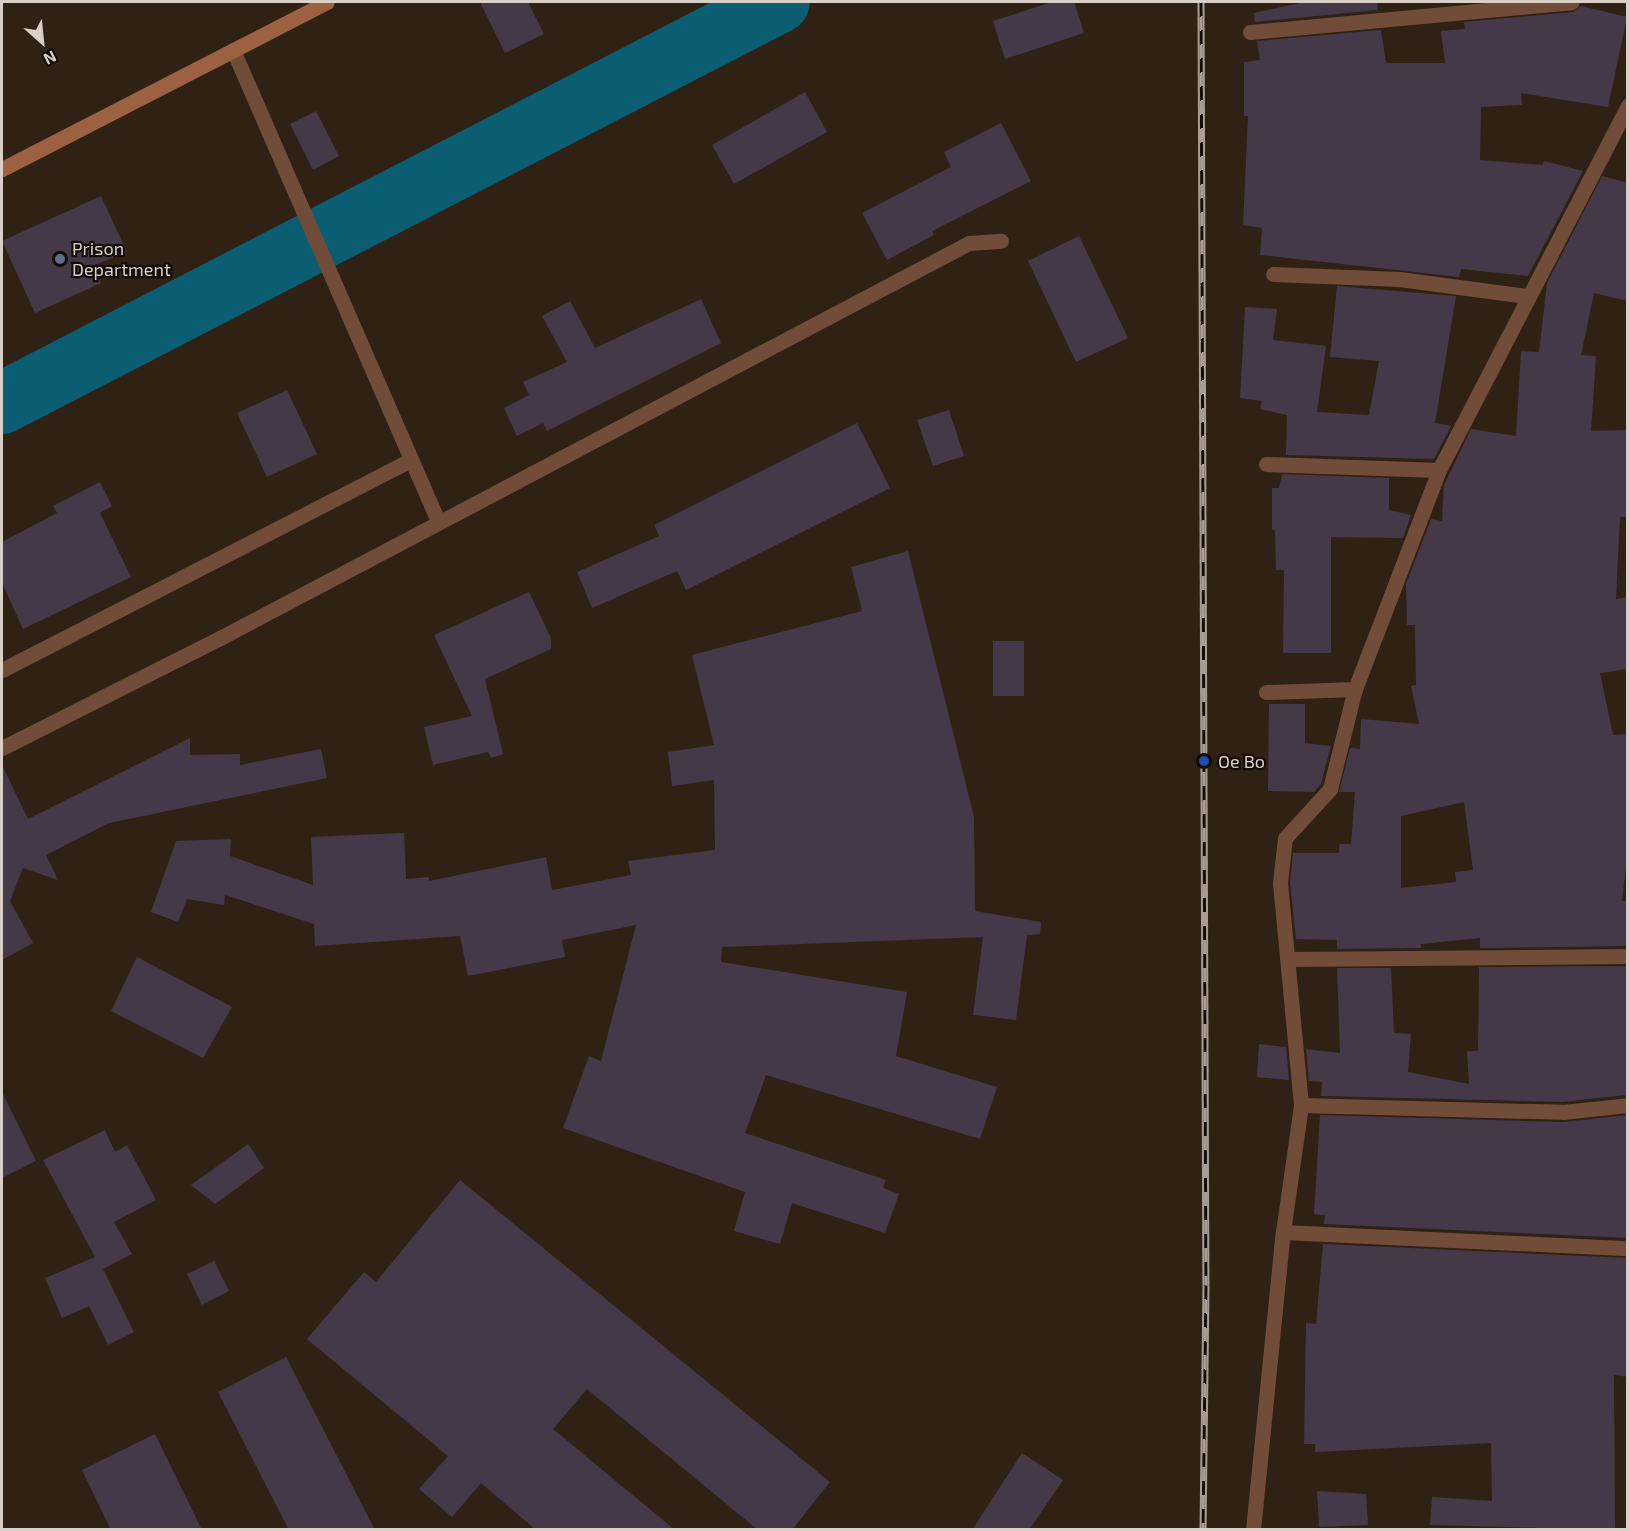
<!DOCTYPE html>
<style>
body{margin:0}
#map{position:relative;width:1629px;height:1531px;overflow:hidden;background:#302115;font-family:"Exo 2",sans-serif}
div>[style]{position:absolute}
.river>*{height:62px;margin:-31px;padding:0 31px;transform-origin:31px;border-radius:31px;background:#0b5e72}
.building>*{inset:0;background:#453949}
.street>*{height:15px;margin:-7.5px;padding:0 7.5px;transform-origin:7.5px;border-radius:7.5px;background:#714c38}
.secondary>*{height:15px;margin:-7.5px;padding:0 7.5px;transform-origin:7.5px;border-radius:7.5px;background:#9b6141}
.rail>*{height:7px;margin-top:-3.5px;transform-origin:0;background:repeating-linear-gradient(90deg,#130c07 0 14px,#a99d94 0 28px);box-sizing:border-box;border-block:2px solid #a99d94}
.dots>*{width:16px;height:16px;translate:-50% -50%;box-sizing:border-box;border:3px solid #130c07;border-radius:50%}
span{translate:-50% -50%;white-space:nowrap;text-align:center;line-height:1.15;-webkit-text-stroke:4.5px #130c07;paint-order:stroke}
.poi-label{font-size:18px;color:#dacfc7}
.left{translate:0 -50%;text-align:left}
.frame{position:absolute;inset:0;border:3px solid #dacfc7;pointer-events:none}
.north{position:absolute;left:12px;top:12px;width:60px;height:60px;-webkit-text-stroke:4px #130c07;paint-order:stroke;rotate:153deg;font-size:16px;font-weight:700;line-height:24px;text-align:center;color:#dacfc7}
.north::after{content:'';display:block;margin:auto;width:21px;height:27px;background:#dacfc7;clip-path:polygon(50% 0,100% 100%,50% 72%,0 100%)}
</style>
<div id="map">
<div class="river">
<div style="left:2px;top:403px;width:874px;rotate:-27.3deg"></div>
</div>
<div class="building">
<div style="clip-path:polygon(480px 2px,528px 2px,544px 34px,505px 53px)"></div>
<div style="clip-path:polygon(1052px 2px,1074px 2px,1084px 33px,1005px 59px,993px 21px)"></div>
<div style="clip-path:polygon(1305px 2px,1377px 2px,1378px 10px,1255px 22px,1254px 13px)"></div>
<div style="clip-path:polygon(1581px 6px,1627px 17px,1608px 107px,1521px 93px,1522px 105px,1481px 107px,1480px 160px,1543px 165px,1544px 161px,1583px 171px,1528px 276px,1461px 269px,1459px 277px,1260px 255px,1262px 228px,1243px 225px,1248px 116px,1244px 116px,1244px 62px,1260px 60px,1257px 41px,1381px 30px,1386px 63px,1445px 63px,1441px 31px,1465px 29px,1464px 22px,1573px 12px)"></div>
<div style="clip-path:polygon(805px 92px,827px 132px,734px 184px,712px 145px)"></div>
<div style="clip-path:polygon(316px 111px,339px 156px,313px 170px,290px 124px)"></div>
<div style="clip-path:polygon(1001px 123px,1031px 181px,932px 231px,934px 235px,887px 260px,862px 213px,951px 167px,944px 152px)"></div>
<div style="clip-path:polygon(evenodd,1602px 176px,1628px 183px,1628px 301px,1594px 293px,1581px 355px,1596px 356px,1591px 431px,1628px 430px,1628px 517px,1620px 517px,1616px 599px,1628px 597px,1628px 669px,1600px 673px,1613px 735px,1628px 734px,1628px 848px,1622px 901px,1628px 901px,1628px 946px,1480px 948px,1480px 938px,1421px 944px,1421px 948px,1337px 949px,1337px 940px,1296px 939px,1290px 883px,1293px 853px,1339px 853px,1339px 844px,1351px 844px,1355px 792px,1339px 792px,1350px 748px,1360px 749px,1361px 719px,1419px 724px,1411px 686px,1416px 685px,1415px 625px,1407px 625px,1406px 584px,1431px 519px,1442px 521px,1444px 485px,1471px 429px,1516px 436px,1521px 351px,1539px 352px,1547px 283px,1602px 176px,1464px 802px,1473px 870px,1455px 872px,1456px 882px,1401px 888px,1401px 816px,1464px 802px)"></div>
<div style="clip-path:polygon(101px 196px,127px 252px,93px 266px,101px 283px,35px 313px,2px 241px)"></div>
<div style="clip-path:polygon(1079px 236px,1128px 338px,1076px 362px,1028px 261px)"></div>
<div style="clip-path:polygon(1337px 286px,1456px 296px,1435px 423px,1451px 426px,1434px 459px,1286px 455px,1287px 415px,1260px 409px,1262px 401px,1240px 398px,1245px 307px,1277px 309px,1273px 340px,1326px 346px,1317px 412px,1369px 415px,1379px 361px,1330px 357px)"></div>
<div style="clip-path:polygon(701px 299px,721px 343px,547px 431px,543px 423px,517px 436px,504px 408px,529px 395px,523px 382px,567px 362px,542px 316px,570px 301px,595px 348px)"></div>
<div style="clip-path:polygon(287px 390px,317px 454px,267px 477px,237px 413px)"></div>
<div style="clip-path:polygon(949px 410px,964px 456px,933px 466px,917px 420px)"></div>
<div style="clip-path:polygon(857px 423px,890px 488px,686px 590px,677px 571px,592px 608px,577px 572px,659px 536px,654px 525px)"></div>
<div style="clip-path:polygon(1282px 474px,1389px 478px,1389px 510px,1411px 515px,1403px 538px,1331px 537px,1331px 653px,1283px 653px,1284px 570px,1276px 570px,1275px 530px,1272px 530px,1272px 488px,1279px 488px)"></div>
<div style="clip-path:polygon(100px 482px,112px 506px,100px 513px,131px 577px,23px 629px,2px 583px,2px 542px,57px 513px,53px 506px)"></div>
<div style="clip-path:polygon(908px 551px,974px 817px,975px 911px,1041px 922px,1040px 934px,1027px 935px,1016px 1020px,973px 1015px,983px 937px,722px 947px,721px 962px,907px 992px,896px 1056px,997px 1087px,980px 1139px,766px 1075px,745px 1133px,886px 1180px,883px 1188px,899px 1194px,885px 1233px,792px 1203px,780px 1244px,734px 1231px,745px 1192px,563px 1128px,589px 1056px,601px 1061px,636px 925px,562px 940px,565px 957px,468px 976px,460px 936px,315px 946px,314px 924px,225px 895px,224px 905px,187px 899px,178px 922px,151px 912px,176px 841px,231px 839px,230px 856px,313px 885px,311px 837px,404px 833px,406px 879px,429px 877px,429px 881px,546px 857px,552px 890px,631px 875px,628px 861px,715px 850px,714px 780px,672px 786px,668px 752px,714px 745px,692px 655px,862px 611px,851px 567px)"></div>
<div style="clip-path:polygon(529px 592px,551px 638px,551px 649px,485px 679px,503px 754px,491px 758px,488px 752px,433px 765px,424px 727px,472px 716px,434px 635px)"></div>
<div style="clip-path:polygon(993px 641px,1024px 641px,1024px 696px,993px 696px)"></div>
<div style="clip-path:polygon(1269px 704px,1305px 704px,1305px 743px,1331px 746px,1321px 784px,1314px 792px,1268px 791px)"></div>
<div style="clip-path:polygon(190px 738px,190px 755px,240px 754px,240px 765px,321px 749px,327px 778px,109px 823px,46px 855px,58px 880px,23px 868px,10px 901px,33px 943px,2px 960px,2px 765px,28px 819px)"></div>
<div style="clip-path:polygon(137px 957px,232px 1007px,203px 1058px,111px 1011px)"></div>
<div style="clip-path:polygon(1628px 966px,1626px 1095px,1563px 1102px,1321px 1096px,1322px 1082px,1309px 1081px,1306px 1049px,1340px 1053px,1337px 968px,1391px 968px,1394px 1033px,1411px 1034px,1408px 1072px,1469px 1084px,1467px 1051px,1478px 1051px,1479px 967px)"></div>
<div style="clip-path:polygon(1259px 1044px,1286px 1047px,1289px 1080px,1257px 1077px)"></div>
<div style="clip-path:polygon(2px 1092px,36px 1161px,2px 1178px)"></div>
<div style="clip-path:polygon(1320px 1115px,1563px 1122px,1628px 1115px,1628px 1238px,1324px 1224px,1325px 1215px,1314px 1214px)"></div>
<div style="clip-path:polygon(105px 1130px,115px 1152px,127px 1145px,156px 1200px,114px 1222px,132px 1254px,103px 1269px,134px 1332px,108px 1345px,89px 1306px,62px 1318px,45px 1278px,95px 1257px,43px 1160px)"></div>
<div style="clip-path:polygon(248px 1144px,264px 1168px,215px 1204px,191px 1185px)"></div>
<div style="clip-path:polygon(460px 1180px,830px 1482px,792px 1530px,758px 1530px,587px 1389px,553px 1429px,675px 1530px,536px 1530px,481px 1483px,452px 1517px,419px 1489px,448px 1456px,307px 1339px,364px 1272px,376px 1282px)"></div>
<div style="clip-path:polygon(1323px 1244px,1628px 1258px,1628px 1377px,1614px 1375px,1615px 1530px,1430px 1525px,1432px 1497px,1492px 1501px,1491px 1443px,1315px 1452px,1315px 1444px,1304px 1444px,1306px 1323px,1316px 1324px)"></div>
<div style="clip-path:polygon(214px 1261px,229px 1291px,202px 1305px,187px 1274px)"></div>
<div style="clip-path:polygon(286px 1357px,375px 1530px,289px 1530px,218px 1392px)"></div>
<div style="clip-path:polygon(155px 1434px,202px 1530px,111px 1530px,82px 1470px)"></div>
<div style="clip-path:polygon(1022px 1453px,1063px 1480px,1029px 1530px,972px 1530px)"></div>
<div style="clip-path:polygon(1317px 1491px,1366px 1494px,1368px 1525px,1319px 1527px)"></div>
</div>
<div class="street">
<div style="left:1250px;top:32px;width:323px;rotate:-5.3deg"></div>
<div style="left:233px;top:50px;width:514px;rotate:66.48deg"></div>
<div style="left:1273px;top:274px;width:126px;rotate:2.3deg"></div>
<div style="left:1399px;top:279px;width:129px;rotate:7.6deg"></div>
<div style="left:1266px;top:464px;width:173px;rotate:2deg"></div>
<div style="left:2px;top:670px;width:460px;rotate:-27.2deg"></div>
<div style="left:1266px;top:692px;width:89px;rotate:-1.9deg"></div>
<div style="left:2px;top:748px;width:244px;rotate:-26.8deg"></div>
<div style="left:220px;top:638px;width:847px;rotate:-27.81deg"></div>
<div style="left:969px;top:243px;width:32px;rotate:-4deg"></div>
<div style="left:1289px;top:959px;width:339px;rotate:-0.5deg"></div>
<div style="left:1301px;top:1105px;width:262px;rotate:1.5deg"></div>
<div style="left:1563px;top:1112px;width:65px;rotate:-6.1deg"></div>
<div style="left:1283px;top:1232px;width:345px;rotate:2.7deg"></div>
<div style="left:1253px;top:1530px;width:300px;rotate:-84.3deg"></div>
<div style="left:1283px;top:1232px;width:128px;rotate:-81.9deg"></div>
<div style="left:1301px;top:1105px;width:223px;rotate:-95.4deg"></div>
<div style="left:1280px;top:883px;width:45px;rotate:-83.7deg"></div>
<div style="left:1285px;top:838px;width:67px;rotate:-47.4deg"></div>
<div style="left:1330px;top:789px;width:103px;rotate:-76deg"></div>
<div style="left:1355px;top:689px;width:235px;rotate:-69deg"></div>
<div style="left:1439px;top:470px;width:411px;rotate:-62.6deg"></div>
</div>
<div class="secondary">
<div style="left:2px;top:169px;width:365px;rotate:-27.2deg"></div>
</div>
<div class="rail">
<div style="left:1201px;top:2px;width:1283px;rotate:89.78deg"></div>
<div style="left:1206px;top:1285px;width:245px;rotate:90.7deg"></div>
</div>
<div class="dots">
<div style="left:60px;top:259px;background:#5c6f8a"></div>
<div style="left:1204px;top:761px;background:#1a4fb4"></div>
</div>
<div class="poi-label">
<span class="left" style="left:72px;top:259px">Prison<br>Department</span>
<span class="left" style="left:1218px;top:761px">Oe Bo</span>
</div>
<div class="frame"></div>
<div class="north">N</div>
</div>
